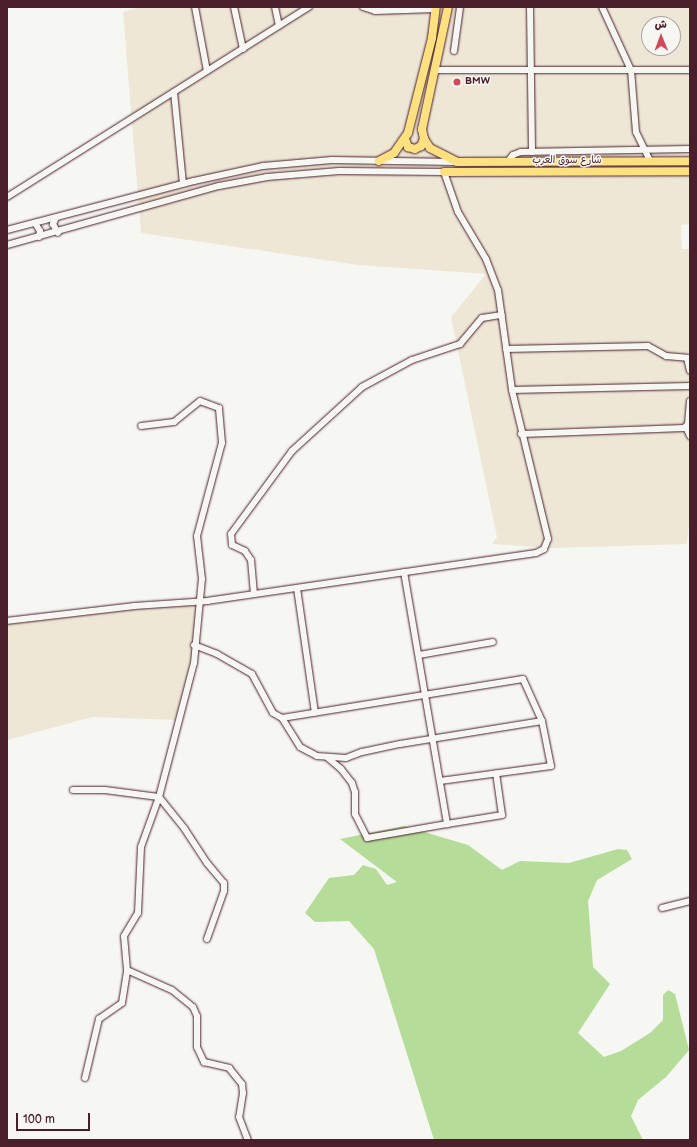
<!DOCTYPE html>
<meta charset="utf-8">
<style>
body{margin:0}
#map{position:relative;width:697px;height:1147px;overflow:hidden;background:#f6f6f2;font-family:"Balsamiq Sans","Playpen Sans Arabic",sans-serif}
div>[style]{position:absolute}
.built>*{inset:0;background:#eee7d6}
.green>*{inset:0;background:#b5dc98}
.roads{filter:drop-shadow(0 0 1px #4a1f2b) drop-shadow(0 0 1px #4a1f2b)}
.minor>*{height:6px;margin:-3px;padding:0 3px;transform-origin:3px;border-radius:3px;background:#f6f6f2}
.major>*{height:8px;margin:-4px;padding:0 4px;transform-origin:4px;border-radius:4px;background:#fde080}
.dots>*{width:11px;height:11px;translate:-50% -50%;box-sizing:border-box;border:2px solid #f6f6f2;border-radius:50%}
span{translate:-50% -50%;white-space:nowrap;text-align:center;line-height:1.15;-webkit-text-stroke:3px #f6f6f2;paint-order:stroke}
.poi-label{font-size:10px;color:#4a1f2b;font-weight:700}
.left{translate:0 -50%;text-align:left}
.street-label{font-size:10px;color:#4a1f2b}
.frame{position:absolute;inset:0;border:8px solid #4a1f2b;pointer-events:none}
.north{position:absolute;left:641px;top:16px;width:40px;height:40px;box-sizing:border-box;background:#f6f6f2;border:1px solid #b1a0a2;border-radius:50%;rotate:359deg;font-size:11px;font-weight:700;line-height:16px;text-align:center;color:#4a1f2b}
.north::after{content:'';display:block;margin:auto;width:14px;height:18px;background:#d1495b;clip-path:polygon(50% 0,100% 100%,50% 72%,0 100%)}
.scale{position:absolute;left:16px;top:1113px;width:74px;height:18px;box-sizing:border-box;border:2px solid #4a1f2b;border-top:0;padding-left:5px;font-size:12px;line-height:14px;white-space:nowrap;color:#4a1f2b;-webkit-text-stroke:3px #f6f6f2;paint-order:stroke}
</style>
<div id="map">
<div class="built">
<div style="clip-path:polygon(evenodd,141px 7px,690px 7px,690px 224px,681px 225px,682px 249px,690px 249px,690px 513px,687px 544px,551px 548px,492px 544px,497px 537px,451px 317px,486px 274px,359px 265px,141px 233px,123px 12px,141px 7px,649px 24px,673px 24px,673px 48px,649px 48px,649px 24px)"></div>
<div style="clip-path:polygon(199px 602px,194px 663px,177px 720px,92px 717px,7px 740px,7px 621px)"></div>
</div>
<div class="green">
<div style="clip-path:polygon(404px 826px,468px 845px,502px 870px,520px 861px,569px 863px,618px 849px,627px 850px,632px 859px,597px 880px,588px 901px,593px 967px,610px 984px,578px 1033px,604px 1057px,621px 1051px,650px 1033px,663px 1020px,663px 995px,668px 990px,675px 994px,689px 1050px,666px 1077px,638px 1100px,631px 1116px,643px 1140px,434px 1140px,374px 949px,349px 921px,315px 922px,305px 913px,329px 878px,354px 875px,363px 865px,376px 869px,387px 885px,397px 882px,340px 839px)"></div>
</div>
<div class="roads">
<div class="minor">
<div style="left:195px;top:7px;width:65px;rotate:79.4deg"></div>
<div style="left:234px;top:7px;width:43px;rotate:77.9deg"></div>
<div style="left:275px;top:7px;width:19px;rotate:78deg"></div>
<div style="left:363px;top:7px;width:13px;rotate:18deg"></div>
<div style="left:375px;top:11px;width:61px;rotate:-1.9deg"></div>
<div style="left:530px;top:7px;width:145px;rotate:89.2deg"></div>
<div style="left:602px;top:7px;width:69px;rotate:65.3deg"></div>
<div style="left:631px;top:70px;width:62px;rotate:85.4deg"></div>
<div style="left:636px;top:132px;width:32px;rotate:64deg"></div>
<div style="left:454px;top:51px;width:44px;rotate:-82.2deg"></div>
<div style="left:436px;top:70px;width:254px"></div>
<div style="left:174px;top:92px;width:92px;rotate:84.4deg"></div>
<div style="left:508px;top:161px;width:8px;rotate:-50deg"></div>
<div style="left:513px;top:155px;width:9px;rotate:-21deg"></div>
<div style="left:521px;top:152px;width:169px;rotate:-1deg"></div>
<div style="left:7px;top:197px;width:357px;rotate:-32.2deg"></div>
<div style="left:56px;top:218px;width:7px;rotate:117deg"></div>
<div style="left:53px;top:224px;width:10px;rotate:61deg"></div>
<div style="left:35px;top:223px;width:9px;rotate:58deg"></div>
<div style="left:40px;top:231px;width:6px;rotate:99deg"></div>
<div style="left:7px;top:230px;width:193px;rotate:-14.7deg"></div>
<div style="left:194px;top:181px;width:71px;rotate:-12.3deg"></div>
<div style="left:263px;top:166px;width:69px;rotate:-5deg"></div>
<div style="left:332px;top:160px;width:123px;rotate:0.9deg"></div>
<div style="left:7px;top:245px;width:220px;rotate:-15.6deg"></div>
<div style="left:219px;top:186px;width:49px;rotate:-10.6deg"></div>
<div style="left:267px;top:177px;width:72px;rotate:-4.8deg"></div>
<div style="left:339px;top:171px;width:105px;rotate:0.5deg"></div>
<div style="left:444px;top:172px;width:42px;rotate:70.7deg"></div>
<div style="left:458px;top:212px;width:55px;rotate:59.2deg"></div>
<div style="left:486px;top:259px;width:33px;rotate:69deg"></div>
<div style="left:498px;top:290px;width:101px;rotate:82deg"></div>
<div style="left:512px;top:390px;width:153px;rotate:76.4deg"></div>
<div style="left:548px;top:539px;width:11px;rotate:112deg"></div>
<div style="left:544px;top:549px;width:9px;rotate:153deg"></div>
<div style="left:536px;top:553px;width:331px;rotate:171.7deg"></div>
<div style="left:208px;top:601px;width:74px;rotate:176.1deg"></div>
<div style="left:134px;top:606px;width:128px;rotate:173.3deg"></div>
<div style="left:506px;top:349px;width:142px;rotate:-1.2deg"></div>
<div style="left:648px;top:346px;width:21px;rotate:29deg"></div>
<div style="left:666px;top:356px;width:21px;rotate:5deg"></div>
<div style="left:687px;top:358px;width:13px;rotate:77deg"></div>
<div style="left:512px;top:390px;width:178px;rotate:-1.3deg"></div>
<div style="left:686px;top:427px;width:10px;rotate:66deg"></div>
<div style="left:521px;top:434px;width:163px;rotate:-2.1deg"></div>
<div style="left:684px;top:428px;width:6px;rotate:-45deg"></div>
<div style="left:688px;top:424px;width:23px;rotate:-85deg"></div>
<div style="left:404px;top:572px;width:256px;rotate:80.3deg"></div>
<div style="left:447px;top:824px;width:56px;rotate:-9.3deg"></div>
<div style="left:502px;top:815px;width:42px;rotate:-98.1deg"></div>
<div style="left:297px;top:588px;width:126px;rotate:81.8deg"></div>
<div style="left:254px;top:594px;width:34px;rotate:-95deg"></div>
<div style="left:251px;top:560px;width:11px;rotate:-124deg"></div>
<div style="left:245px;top:551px;width:14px;rotate:-155deg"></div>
<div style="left:232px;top:545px;width:11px;rotate:-95deg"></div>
<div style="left:231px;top:534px;width:103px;rotate:-53.7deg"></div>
<div style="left:292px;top:451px;width:95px;rotate:-42.4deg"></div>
<div style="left:362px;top:387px;width:57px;rotate:-28.4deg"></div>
<div style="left:412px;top:360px;width:51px;rotate:-18.4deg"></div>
<div style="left:460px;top:344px;width:34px;rotate:-50deg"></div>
<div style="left:482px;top:318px;width:20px;rotate:-9deg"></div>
<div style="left:194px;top:645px;width:25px;rotate:21deg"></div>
<div style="left:217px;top:654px;width:40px;rotate:29.7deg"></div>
<div style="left:252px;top:674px;width:44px;rotate:61.7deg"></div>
<div style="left:273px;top:713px;width:10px;rotate:29deg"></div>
<div style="left:282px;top:718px;width:34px;rotate:58deg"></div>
<div style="left:300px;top:747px;width:19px;rotate:28deg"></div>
<div style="left:317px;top:756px;width:29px;rotate:4deg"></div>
<div style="left:346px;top:758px;width:17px;rotate:-21deg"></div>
<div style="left:362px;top:752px;width:39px;rotate:-12deg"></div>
<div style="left:400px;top:744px;width:144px;rotate:-9.2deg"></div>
<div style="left:542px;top:721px;width:46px;rotate:78.7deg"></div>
<div style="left:551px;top:766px;width:112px;rotate:172.3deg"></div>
<div style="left:419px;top:655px;width:75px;rotate:-10deg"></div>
<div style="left:282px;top:718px;width:244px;rotate:-9.2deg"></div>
<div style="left:523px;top:679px;width:46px;rotate:65.7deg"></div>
<div style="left:328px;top:758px;width:17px;rotate:40deg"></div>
<div style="left:341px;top:769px;width:18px;rotate:52deg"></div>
<div style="left:352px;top:783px;width:9px;rotate:72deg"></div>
<div style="left:355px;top:792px;width:22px;rotate:90deg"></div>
<div style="left:355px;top:814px;width:27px;rotate:63deg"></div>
<div style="left:367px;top:838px;width:81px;rotate:-9.9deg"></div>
<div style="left:73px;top:790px;width:32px"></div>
<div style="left:105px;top:790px;width:54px;rotate:7.4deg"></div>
<div style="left:159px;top:797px;width:40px;rotate:51deg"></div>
<div style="left:184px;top:828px;width:42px;rotate:56.7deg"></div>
<div style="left:207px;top:863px;width:26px;rotate:50deg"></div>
<div style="left:224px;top:883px;width:8px;rotate:90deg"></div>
<div style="left:224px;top:891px;width:51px;rotate:109.5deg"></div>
<div style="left:662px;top:908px;width:29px;rotate:-14deg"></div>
<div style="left:127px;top:970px;width:49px;rotate:24deg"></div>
<div style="left:172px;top:990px;width:27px;rotate:39deg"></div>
<div style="left:193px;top:1007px;width:10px;rotate:66deg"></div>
<div style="left:197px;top:1016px;width:31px;rotate:90deg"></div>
<div style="left:197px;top:1047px;width:17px;rotate:65deg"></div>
<div style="left:204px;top:1062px;width:26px;rotate:13deg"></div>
<div style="left:229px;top:1068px;width:21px;rotate:51deg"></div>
<div style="left:242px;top:1084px;width:9px;rotate:84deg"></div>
<div style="left:243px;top:1093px;width:24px;rotate:99deg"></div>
<div style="left:239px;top:1117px;width:25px;rotate:69deg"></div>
<div style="left:85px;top:1078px;width:61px;rotate:-76.7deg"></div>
<div style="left:99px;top:1019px;width:28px;rotate:-35deg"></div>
<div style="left:122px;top:1003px;width:33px;rotate:-81deg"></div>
<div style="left:127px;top:970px;width:34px;rotate:-95deg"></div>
<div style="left:124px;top:936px;width:27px;rotate:-59deg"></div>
<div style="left:138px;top:913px;width:66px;rotate:-87.4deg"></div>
<div style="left:141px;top:847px;width:53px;rotate:-70.2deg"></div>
<div style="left:159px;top:797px;width:138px;rotate:-75.4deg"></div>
<div style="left:194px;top:663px;width:84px;rotate:-84.6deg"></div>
<div style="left:202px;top:579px;width:43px;rotate:-96.6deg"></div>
<div style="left:197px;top:536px;width:96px;rotate:-75deg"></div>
<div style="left:222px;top:443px;width:35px;rotate:-95deg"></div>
<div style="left:219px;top:408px;width:20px;rotate:-160deg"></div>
<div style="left:200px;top:401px;width:33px;rotate:141deg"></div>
<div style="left:174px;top:422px;width:33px;rotate:173deg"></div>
</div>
<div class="major">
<div style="left:448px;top:7px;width:125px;rotate:102deg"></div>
<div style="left:422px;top:129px;width:10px;rotate:79deg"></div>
<div style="left:424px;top:139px;width:11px;rotate:56deg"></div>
<div style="left:430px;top:148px;width:30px;rotate:27deg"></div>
<div style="left:457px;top:162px;width:233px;rotate:-0.2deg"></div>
<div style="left:405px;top:139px;width:9px;rotate:69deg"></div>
<div style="left:408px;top:147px;width:7px;rotate:16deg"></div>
<div style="left:415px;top:149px;width:7px;rotate:-27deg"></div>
<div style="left:421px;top:146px;width:8px;rotate:-67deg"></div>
<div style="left:379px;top:161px;width:17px;rotate:-28deg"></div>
<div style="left:394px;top:153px;width:24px;rotate:-55deg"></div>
<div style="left:408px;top:133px;width:98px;rotate:-75.8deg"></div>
<div style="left:432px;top:38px;width:31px;rotate:-83deg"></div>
<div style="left:444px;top:172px;width:246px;rotate:-0.2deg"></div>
</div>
</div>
<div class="dots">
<div style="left:457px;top:82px;background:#d1495b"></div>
</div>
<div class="poi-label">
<span class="left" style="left:465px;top:82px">BMW</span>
</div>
<div class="street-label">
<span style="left:567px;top:161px">شارع سوق العرب</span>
</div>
<div class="frame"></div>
<div class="north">ش</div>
<div class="scale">100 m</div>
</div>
